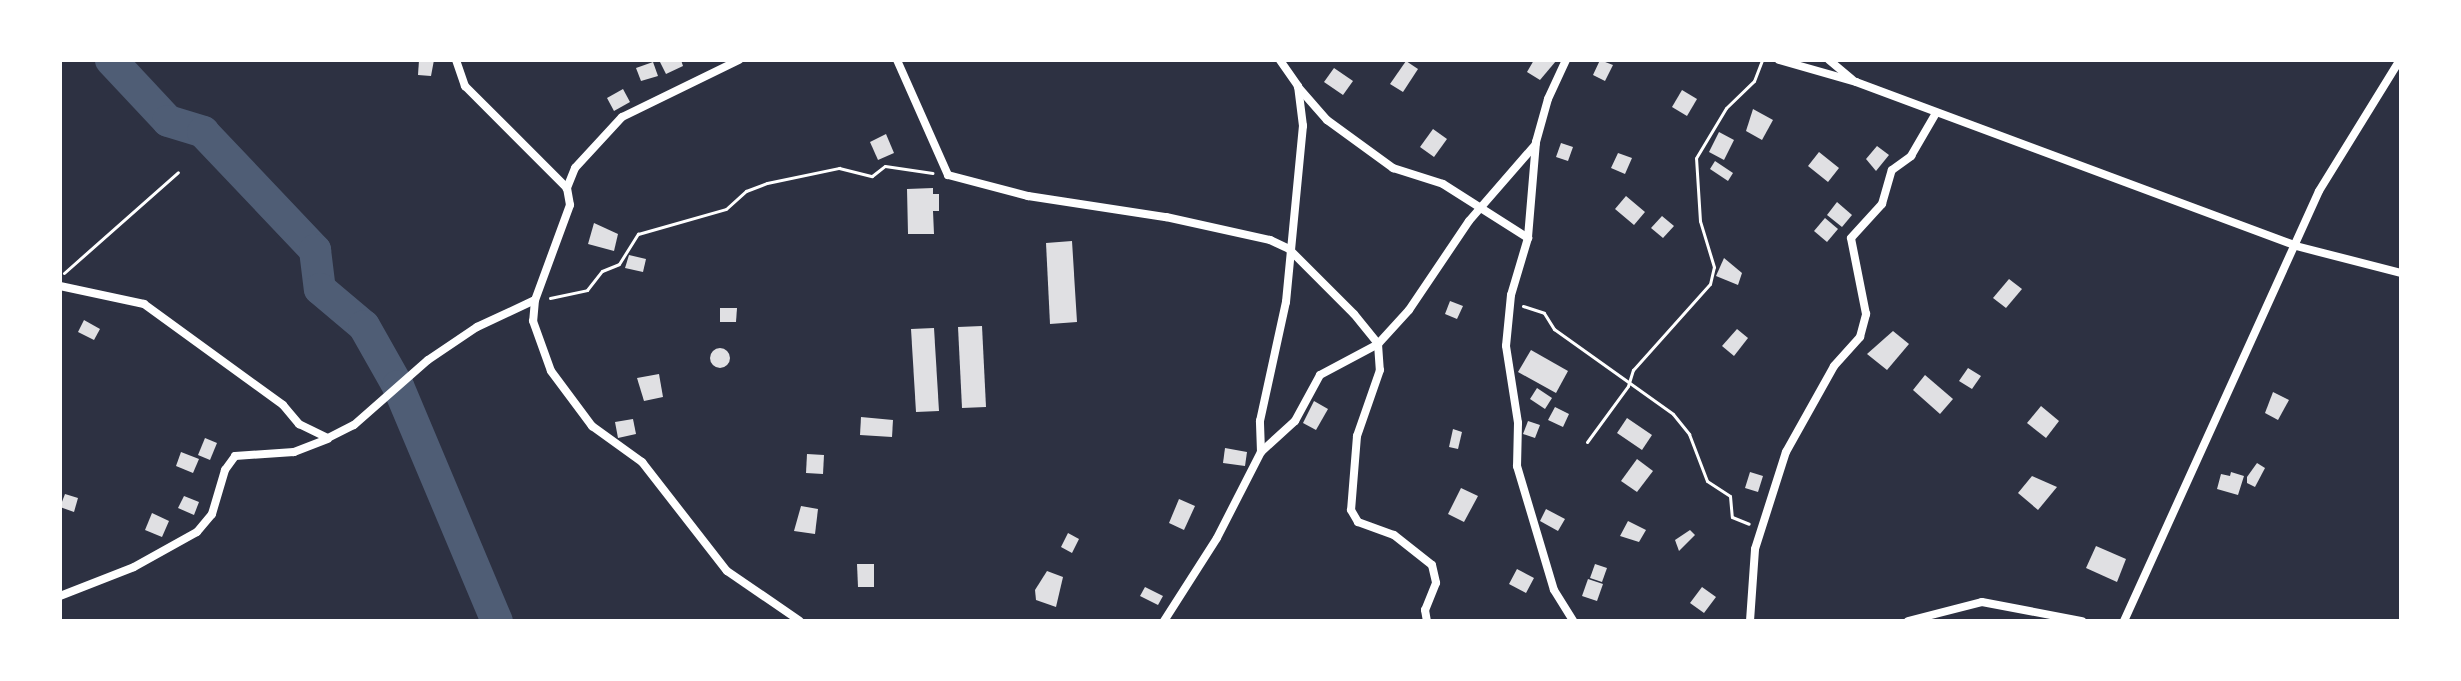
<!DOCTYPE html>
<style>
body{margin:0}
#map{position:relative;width:2461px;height:681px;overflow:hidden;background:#2d3142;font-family:Helvetica,sans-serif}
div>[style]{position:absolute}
.river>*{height:32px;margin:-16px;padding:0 16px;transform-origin:16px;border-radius:16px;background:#4f5d75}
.building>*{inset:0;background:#e0e0e3}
.round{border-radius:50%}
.path>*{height:3px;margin:-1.5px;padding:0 1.5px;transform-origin:1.5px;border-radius:1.5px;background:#fff}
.minor>*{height:8px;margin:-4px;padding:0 4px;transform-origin:4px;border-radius:4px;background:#fff}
span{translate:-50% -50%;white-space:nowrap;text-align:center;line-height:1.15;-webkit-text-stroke:7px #fff;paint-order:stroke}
.frame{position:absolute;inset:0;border:62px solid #fff;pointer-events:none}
</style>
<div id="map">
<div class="river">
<div style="left:111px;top:60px;width:83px;rotate:46.9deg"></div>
<div style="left:168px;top:121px;width:37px;rotate:17deg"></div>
<div style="left:203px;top:132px;width:163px;rotate:46.5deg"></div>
<div style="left:315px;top:250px;width:39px;rotate:83deg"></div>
<div style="left:320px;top:289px;width:57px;rotate:40.1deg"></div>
<div style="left:364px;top:326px;width:69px;rotate:60.5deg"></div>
<div style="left:398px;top:386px;width:255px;rotate:67.2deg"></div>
</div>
<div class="building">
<div style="clip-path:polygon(419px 60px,434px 60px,431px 76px,418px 75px)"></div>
<div style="clip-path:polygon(681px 60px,683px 66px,666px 74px,660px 62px)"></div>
<div style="clip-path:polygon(1534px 60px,1553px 60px,1556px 61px,1540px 80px,1527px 72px)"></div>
<div style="clip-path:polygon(1600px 60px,1613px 65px,1605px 81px,1593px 75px)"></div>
<div style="clip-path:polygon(1406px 61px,1418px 69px,1403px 92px,1390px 84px)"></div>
<div style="clip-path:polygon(653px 62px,658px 76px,641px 81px,636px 68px)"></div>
<div style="clip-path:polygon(1334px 68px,1353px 81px,1343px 95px,1324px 82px)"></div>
<div style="clip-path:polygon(623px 89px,630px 102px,614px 111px,607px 98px)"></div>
<div style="clip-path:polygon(1682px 90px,1697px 99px,1687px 116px,1672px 107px)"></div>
<div style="clip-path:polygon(1753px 109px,1773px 120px,1762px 140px,1746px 131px)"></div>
<div style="clip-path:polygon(1433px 129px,1447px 139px,1434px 157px,1420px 147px)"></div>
<div style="clip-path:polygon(1719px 132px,1734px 140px,1724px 160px,1709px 152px)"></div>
<div style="clip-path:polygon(886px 134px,894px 153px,878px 160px,870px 142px)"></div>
<div style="clip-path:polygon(1561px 143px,1573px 147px,1568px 161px,1556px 157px)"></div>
<div style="clip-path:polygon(1877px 146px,1889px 155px,1876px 171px,1866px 159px)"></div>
<div style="clip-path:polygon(1819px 152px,1839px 168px,1828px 182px,1808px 166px)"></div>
<div style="clip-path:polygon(1618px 153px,1632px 158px,1625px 174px,1611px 168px)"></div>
<div style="clip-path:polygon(1715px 161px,1733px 173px,1728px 181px,1710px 169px)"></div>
<div style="clip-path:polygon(933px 188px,933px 194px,939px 194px,939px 211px,933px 211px,934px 234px,908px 234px,907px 189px)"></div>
<div style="clip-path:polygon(1626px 196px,1645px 212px,1634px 225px,1615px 209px)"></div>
<div style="clip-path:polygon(1837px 202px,1852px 215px,1842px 227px,1827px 215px)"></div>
<div style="clip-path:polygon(1662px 216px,1674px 226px,1663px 238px,1651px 228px)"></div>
<div style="clip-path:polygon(1825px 218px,1838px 229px,1827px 242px,1814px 231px)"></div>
<div style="clip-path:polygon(594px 223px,618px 234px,614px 251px,588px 244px)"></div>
<div style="clip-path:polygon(1072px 241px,1077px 322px,1050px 324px,1046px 243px)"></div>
<div style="clip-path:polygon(629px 255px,646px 259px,643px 272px,625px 268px)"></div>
<div style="clip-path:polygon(1724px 258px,1742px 273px,1738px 285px,1716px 276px)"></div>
<div style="clip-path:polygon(2009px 279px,2022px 289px,2006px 308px,1993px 298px)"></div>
<div style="clip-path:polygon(1450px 301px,1463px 306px,1457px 319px,1445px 314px)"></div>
<div style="clip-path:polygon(720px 308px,737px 308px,736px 322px,720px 322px)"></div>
<div style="clip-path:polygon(84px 320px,100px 329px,94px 340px,78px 332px)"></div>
<div style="clip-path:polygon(982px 326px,986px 407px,962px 408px,958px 327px)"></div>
<div style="clip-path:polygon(934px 328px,939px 411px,916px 412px,911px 329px)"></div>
<div style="clip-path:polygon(1737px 329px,1748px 338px,1734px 356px,1722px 346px)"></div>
<div style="clip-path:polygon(1893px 331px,1909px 344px,1887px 370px,1867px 354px)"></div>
<div class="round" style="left:710px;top:348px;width:20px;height:20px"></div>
<div style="clip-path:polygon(1531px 350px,1568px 371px,1556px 393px,1518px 372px)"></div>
<div style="clip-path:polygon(1968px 368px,1981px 376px,1972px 389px,1959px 381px)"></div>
<div style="clip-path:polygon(659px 374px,663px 397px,644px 401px,637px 378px)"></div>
<div style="clip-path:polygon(1925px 375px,1953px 399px,1940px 414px,1913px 390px)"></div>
<div style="clip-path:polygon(1537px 388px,1552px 398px,1545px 409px,1530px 399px)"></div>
<div style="clip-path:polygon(2273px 392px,2289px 400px,2278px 420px,2265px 413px)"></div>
<div style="clip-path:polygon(1314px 401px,1328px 409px,1316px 430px,1303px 423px)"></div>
<div style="clip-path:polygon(2041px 406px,2059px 421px,2046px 438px,2027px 423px)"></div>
<div style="clip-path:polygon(1555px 407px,1569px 414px,1563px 427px,1548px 420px)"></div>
<div style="clip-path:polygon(861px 417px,893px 420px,892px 437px,860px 435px)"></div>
<div style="clip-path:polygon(1627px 418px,1652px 435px,1642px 450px,1617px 433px)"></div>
<div style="clip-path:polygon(633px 419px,636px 434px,618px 438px,615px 422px)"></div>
<div style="clip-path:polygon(1528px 421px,1540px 425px,1535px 438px,1523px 434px)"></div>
<div style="clip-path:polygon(1453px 429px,1462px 432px,1458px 449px,1449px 447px)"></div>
<div style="clip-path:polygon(205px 438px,217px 443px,210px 460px,198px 455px)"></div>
<div style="clip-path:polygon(1225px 448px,1247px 452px,1245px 466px,1223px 463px)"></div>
<div style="clip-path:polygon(181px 452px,199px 459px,193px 473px,176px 466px)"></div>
<div style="clip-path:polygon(807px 454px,824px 455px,823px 474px,806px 473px)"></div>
<div style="clip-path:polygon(1637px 459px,1653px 471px,1637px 492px,1621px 481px)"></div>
<div style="clip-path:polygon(2257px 463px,2265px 468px,2255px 487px,2247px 483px,2247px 477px)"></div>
<div style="clip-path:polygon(1750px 472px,1763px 476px,1758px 492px,1745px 488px)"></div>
<div style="clip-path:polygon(2231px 472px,2244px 476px,2238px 495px,2217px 489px,2221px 474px,2230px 476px)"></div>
<div style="clip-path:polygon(2032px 476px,2057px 487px,2038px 510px,2018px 493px)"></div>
<div style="clip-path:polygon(1461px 488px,1478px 496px,1464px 522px,1448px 514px)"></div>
<div style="clip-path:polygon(65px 494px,78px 498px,74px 512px,60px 507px)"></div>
<div style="clip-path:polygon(184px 496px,199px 502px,194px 515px,178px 508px)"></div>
<div style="clip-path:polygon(1179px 499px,1195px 506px,1184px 530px,1169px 523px)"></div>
<div style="clip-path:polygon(801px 506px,818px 509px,815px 534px,794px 531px)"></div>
<div style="clip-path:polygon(1546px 509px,1565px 519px,1558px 531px,1540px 521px)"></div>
<div style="clip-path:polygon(152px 513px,169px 521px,162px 537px,145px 530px)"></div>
<div style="clip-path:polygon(1628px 521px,1646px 530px,1639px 542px,1620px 536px)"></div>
<div style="clip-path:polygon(1690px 530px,1695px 535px,1679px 551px,1675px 540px)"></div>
<div style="clip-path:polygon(1068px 533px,1079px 539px,1072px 553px,1061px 547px)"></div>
<div style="clip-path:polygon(2096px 546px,2126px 559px,2117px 582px,2086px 568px)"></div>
<div style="clip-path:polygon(857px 564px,874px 564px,874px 587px,858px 587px)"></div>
<div style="clip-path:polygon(1595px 564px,1607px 568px,1602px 582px,1590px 578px)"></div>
<div style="clip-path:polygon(1517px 569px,1534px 578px,1526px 593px,1509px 584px)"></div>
<div style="clip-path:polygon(1047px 571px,1063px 577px,1056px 607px,1036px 600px,1035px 590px)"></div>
<div style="clip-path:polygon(1588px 579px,1603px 584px,1597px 601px,1582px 596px)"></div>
<div style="clip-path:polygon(1145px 587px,1163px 596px,1158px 605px,1140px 596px)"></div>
<div style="clip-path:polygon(1702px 587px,1716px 597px,1704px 613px,1690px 603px)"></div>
</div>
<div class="path">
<div style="left:64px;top:273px;width:152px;rotate:-41.5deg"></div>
<div style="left:550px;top:298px;width:38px;rotate:-12deg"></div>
<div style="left:587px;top:290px;width:24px;rotate:-52deg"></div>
<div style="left:602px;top:271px;width:18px;rotate:-22deg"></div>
<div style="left:619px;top:264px;width:36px;rotate:-58deg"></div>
<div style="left:638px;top:234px;width:91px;rotate:-15.9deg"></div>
<div style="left:726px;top:209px;width:27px;rotate:-42deg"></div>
<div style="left:746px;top:191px;width:22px;rotate:-21deg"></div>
<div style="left:767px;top:183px;width:74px;rotate:-11.8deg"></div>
<div style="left:839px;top:168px;width:34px;rotate:14deg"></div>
<div style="left:872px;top:176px;width:16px;rotate:-38deg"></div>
<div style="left:885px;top:166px;width:48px;rotate:8.5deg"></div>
<div style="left:1523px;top:306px;width:22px;rotate:18deg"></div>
<div style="left:1544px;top:313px;width:19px;rotate:58deg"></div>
<div style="left:1554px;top:329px;width:146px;rotate:35.5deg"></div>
<div style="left:1673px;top:414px;width:26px;rotate:51deg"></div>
<div style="left:1689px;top:434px;width:50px;rotate:69deg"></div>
<div style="left:1707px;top:481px;width:27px;rotate:33deg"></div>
<div style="left:1730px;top:496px;width:21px;rotate:85deg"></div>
<div style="left:1732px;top:517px;width:18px;rotate:22deg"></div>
<div style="left:1587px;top:442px;width:69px;rotate:-53.8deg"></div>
<div style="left:1628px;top:386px;width:17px;rotate:-73deg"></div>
<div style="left:1633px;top:370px;width:115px;rotate:-48.2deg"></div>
<div style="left:1710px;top:284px;width:17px;rotate:-77deg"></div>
<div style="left:1714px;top:267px;width:48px;rotate:-106.9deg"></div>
<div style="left:1700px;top:221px;width:63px;rotate:-93.6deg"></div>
<div style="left:1696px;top:158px;width:58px;rotate:-59deg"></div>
<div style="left:1726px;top:108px;width:39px;rotate:-44deg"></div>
<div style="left:1754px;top:81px;width:22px;rotate:-69deg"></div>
</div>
<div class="minor">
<div style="left:456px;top:60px;width:28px;rotate:71deg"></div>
<div style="left:465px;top:86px;width:144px;rotate:45deg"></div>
<div style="left:739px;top:60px;width:130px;rotate:154deg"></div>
<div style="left:622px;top:117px;width:69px;rotate:132.7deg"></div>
<div style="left:575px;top:168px;width:22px;rotate:112deg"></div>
<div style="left:567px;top:188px;width:17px;rotate:80deg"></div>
<div style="left:570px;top:205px;width:101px;rotate:110.2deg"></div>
<div style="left:535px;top:300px;width:21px;rotate:95deg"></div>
<div style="left:533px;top:321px;width:53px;rotate:70.2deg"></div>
<div style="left:551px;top:371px;width:69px;rotate:53.3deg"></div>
<div style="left:592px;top:426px;width:62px;rotate:35.8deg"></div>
<div style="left:642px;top:462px;width:138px;rotate:52.1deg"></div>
<div style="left:727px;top:571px;width:88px;rotate:34.4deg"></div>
<div style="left:897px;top:60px;width:126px;rotate:66.1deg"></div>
<div style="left:948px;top:175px;width:83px;rotate:14.7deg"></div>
<div style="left:1028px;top:196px;width:140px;rotate:8.7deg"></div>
<div style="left:1166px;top:217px;width:107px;rotate:12.5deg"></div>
<div style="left:1270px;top:240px;width:21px;rotate:25deg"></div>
<div style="left:1289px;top:249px;width:92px;rotate:45deg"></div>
<div style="left:1354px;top:314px;width:38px;rotate:51deg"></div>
<div style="left:1378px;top:344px;width:26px;rotate:86deg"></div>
<div style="left:1380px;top:370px;width:70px;rotate:109.2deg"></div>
<div style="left:1357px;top:436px;width:74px;rotate:94.6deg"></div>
<div style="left:1351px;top:510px;width:14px;rotate:60deg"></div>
<div style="left:1358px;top:522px;width:38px;rotate:20deg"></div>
<div style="left:1394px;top:535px;width:48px;rotate:38.3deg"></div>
<div style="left:1432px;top:565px;width:18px;rotate:77deg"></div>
<div style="left:1436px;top:583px;width:29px;rotate:112deg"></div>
<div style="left:1425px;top:610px;width:11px;rotate:80deg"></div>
<div style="left:1566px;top:60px;width:43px;rotate:114.8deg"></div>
<div style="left:1548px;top:99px;width:45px;rotate:105.6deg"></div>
<div style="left:1536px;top:142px;width:96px;rotate:94.8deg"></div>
<div style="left:1528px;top:238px;width:59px;rotate:106.6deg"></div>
<div style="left:1511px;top:295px;width:51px;rotate:95.6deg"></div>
<div style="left:1506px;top:346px;width:78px;rotate:81.1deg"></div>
<div style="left:1518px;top:423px;width:43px;rotate:91.3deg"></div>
<div style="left:1517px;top:466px;width:129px;rotate:73.4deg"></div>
<div style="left:1554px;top:590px;width:36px;rotate:58deg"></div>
<div style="left:1779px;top:60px;width:80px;rotate:15.9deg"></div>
<div style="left:1856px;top:82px;width:470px;rotate:20.4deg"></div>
<div style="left:2296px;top:246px;width:108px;rotate:14.4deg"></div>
<div style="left:1829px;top:60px;width:30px;rotate:40deg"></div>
<div style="left:1298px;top:87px;width:44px;rotate:48.7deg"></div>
<div style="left:1327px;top:120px;width:82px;rotate:36deg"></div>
<div style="left:1393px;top:168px;width:52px;rotate:17.7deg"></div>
<div style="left:1443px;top:184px;width:101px;rotate:32.4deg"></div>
<div style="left:60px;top:286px;width:86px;rotate:12.1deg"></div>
<div style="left:144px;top:304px;width:172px;rotate:36deg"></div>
<div style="left:283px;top:405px;width:25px;rotate:50deg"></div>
<div style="left:299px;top:424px;width:32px;rotate:26deg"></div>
<div style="left:328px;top:438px;width:29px;rotate:-27deg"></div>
<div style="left:354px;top:425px;width:98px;rotate:-41.3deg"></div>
<div style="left:428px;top:360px;width:59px;rotate:-34deg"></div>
<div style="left:477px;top:327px;width:64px;rotate:-25deg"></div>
<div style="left:1261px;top:452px;width:46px;rotate:-42.4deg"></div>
<div style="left:1295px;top:421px;width:52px;rotate:-61.5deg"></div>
<div style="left:1320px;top:375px;width:66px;rotate:-28.1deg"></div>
<div style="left:1378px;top:344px;width:46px;rotate:-47.6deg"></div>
<div style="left:1409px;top:310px;width:107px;rotate:-56deg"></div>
<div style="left:1469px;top:221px;width:101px;rotate:-49deg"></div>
<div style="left:60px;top:596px;width:79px;rotate:-21.4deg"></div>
<div style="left:134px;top:567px;width:72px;rotate:-29.1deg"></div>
<div style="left:197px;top:532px;width:23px;rotate:-50deg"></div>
<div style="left:212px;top:514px;width:46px;rotate:-73.5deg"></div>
<div style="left:225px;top:470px;width:17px;rotate:-54deg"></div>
<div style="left:235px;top:456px;width:59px;rotate:-3.9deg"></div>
<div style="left:294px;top:452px;width:36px;rotate:-21deg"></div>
<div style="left:1164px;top:621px;width:98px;rotate:-57.4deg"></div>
<div style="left:1217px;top:538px;width:97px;rotate:-62.9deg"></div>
<div style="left:1261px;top:452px;width:31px;rotate:-92deg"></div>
<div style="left:1260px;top:421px;width:122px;rotate:-77.7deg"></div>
<div style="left:1286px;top:302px;width:177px;rotate:-84.5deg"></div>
<div style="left:1303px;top:126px;width:40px;rotate:-97.1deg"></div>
<div style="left:1298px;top:86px;width:32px;rotate:-125deg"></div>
<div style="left:1750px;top:621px;width:72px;rotate:-86deg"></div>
<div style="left:1755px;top:549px;width:102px;rotate:-72.3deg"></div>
<div style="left:1786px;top:452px;width:98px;rotate:-60.8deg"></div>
<div style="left:1834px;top:366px;width:39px;rotate:-48deg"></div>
<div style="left:1860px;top:337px;width:24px;rotate:-75deg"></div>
<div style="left:1866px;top:314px;width:77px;rotate:-101.2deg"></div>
<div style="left:1851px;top:238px;width:46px;rotate:-47.6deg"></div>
<div style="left:1882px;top:204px;width:35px;rotate:-74deg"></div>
<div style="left:1892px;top:170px;width:24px;rotate:-36deg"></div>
<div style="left:1911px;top:156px;width:50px;rotate:-59.8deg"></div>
<div style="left:1908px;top:621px;width:76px;rotate:-14.4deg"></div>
<div style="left:1982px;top:602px;width:102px;rotate:10.8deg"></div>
<div style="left:2124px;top:621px;width:472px;rotate:-65.6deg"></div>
<div style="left:2319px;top:191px;width:154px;rotate:-58.3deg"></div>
</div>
<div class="frame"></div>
</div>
